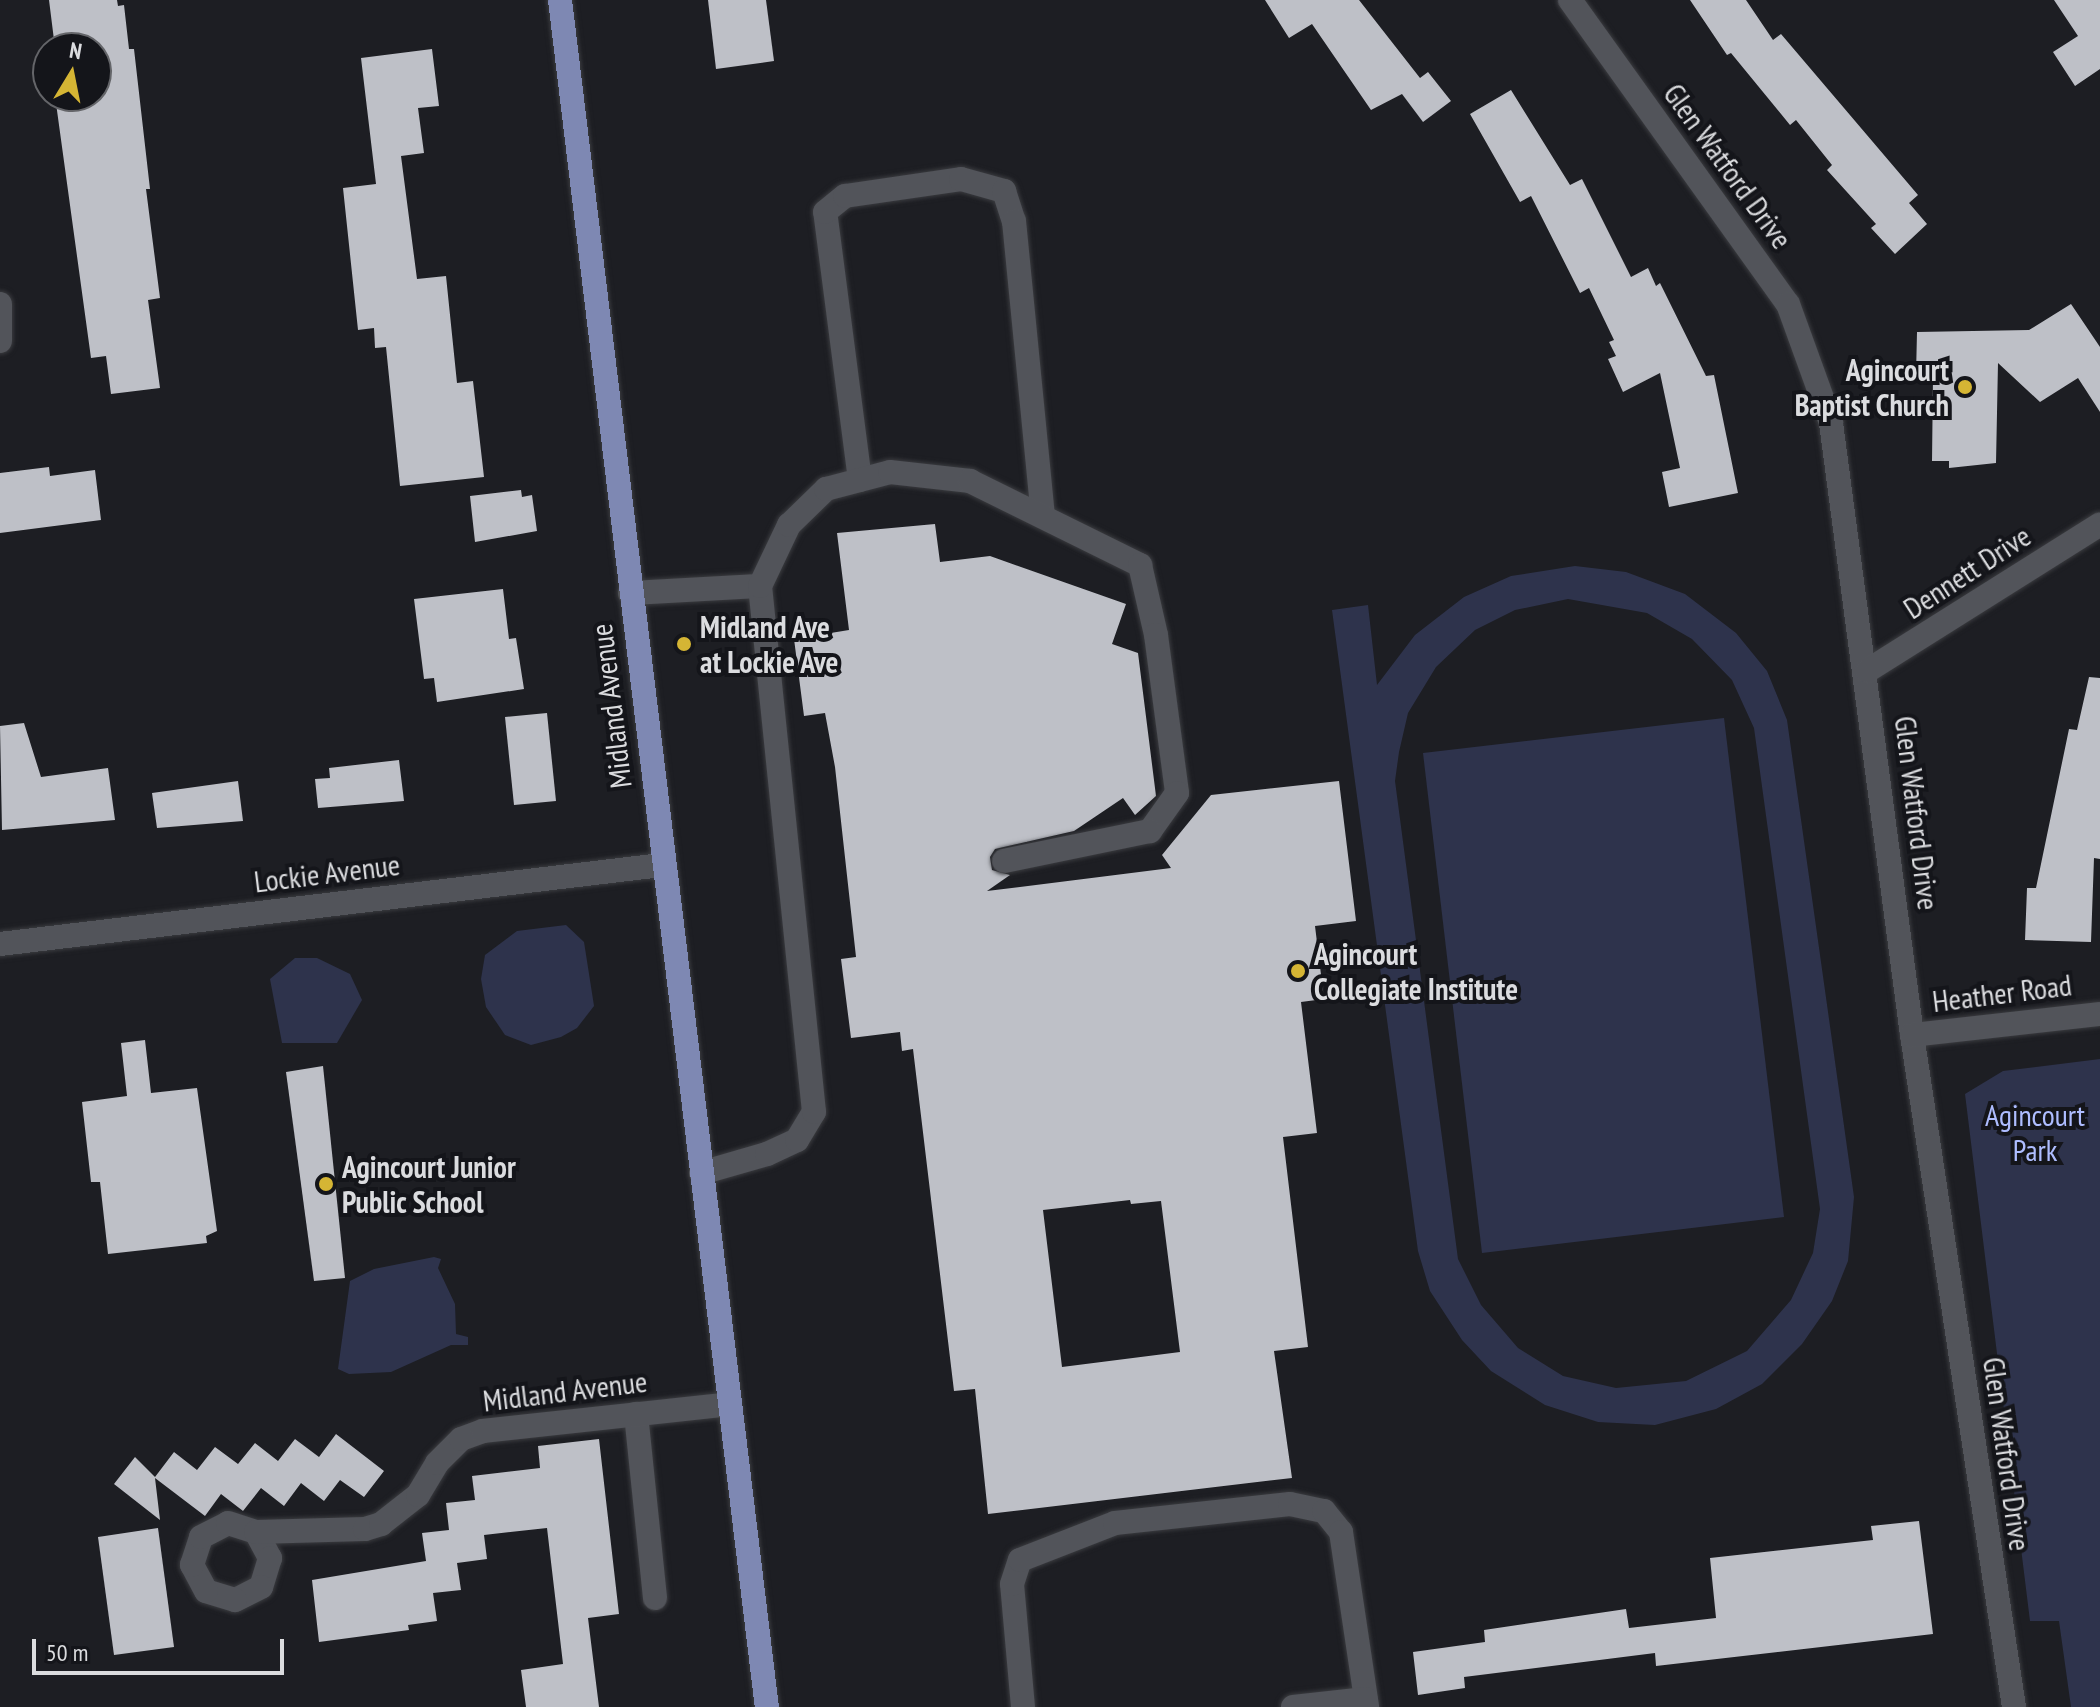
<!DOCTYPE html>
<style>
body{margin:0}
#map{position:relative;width:2100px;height:1707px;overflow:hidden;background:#1d1e23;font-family:"PT Sans Narrow",sans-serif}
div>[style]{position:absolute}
.green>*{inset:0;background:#2e334c}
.building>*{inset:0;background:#bec0c7}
.roads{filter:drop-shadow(0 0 2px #3a3b3f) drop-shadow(0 0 2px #3a3b3f)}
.minor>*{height:24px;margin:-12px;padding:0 12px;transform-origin:12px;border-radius:12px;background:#52545a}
.major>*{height:24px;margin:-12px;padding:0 12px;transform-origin:12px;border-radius:12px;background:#7e88b3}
.dots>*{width:22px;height:22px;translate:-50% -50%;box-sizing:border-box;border:4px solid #14151a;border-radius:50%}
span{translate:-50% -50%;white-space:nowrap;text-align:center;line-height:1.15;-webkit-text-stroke:8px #14151a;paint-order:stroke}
.street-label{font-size:30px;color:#dbdcdf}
.poi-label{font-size:30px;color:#dbdcdf;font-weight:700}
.right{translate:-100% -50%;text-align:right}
.left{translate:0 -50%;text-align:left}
.park-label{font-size:30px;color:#aebdff}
.north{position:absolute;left:32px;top:32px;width:80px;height:80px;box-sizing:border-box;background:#14151a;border:2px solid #646569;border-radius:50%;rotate:10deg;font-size:22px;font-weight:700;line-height:32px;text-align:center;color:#dbdcdf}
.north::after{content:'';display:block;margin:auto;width:28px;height:36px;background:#d5b534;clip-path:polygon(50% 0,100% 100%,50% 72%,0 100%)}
.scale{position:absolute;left:32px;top:1639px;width:252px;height:36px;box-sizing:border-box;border:4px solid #dbdcdf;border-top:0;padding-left:10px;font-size:24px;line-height:28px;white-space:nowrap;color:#dbdcdf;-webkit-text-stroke:6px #14151a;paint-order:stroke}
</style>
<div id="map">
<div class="green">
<div style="clip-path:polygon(evenodd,1575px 566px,1626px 572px,1685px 594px,1736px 633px,1767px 671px,1787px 720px,1854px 1197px,1848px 1261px,1832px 1301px,1802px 1344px,1762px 1384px,1716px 1409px,1655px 1425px,1598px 1422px,1545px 1405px,1491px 1371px,1462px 1340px,1430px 1291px,1418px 1251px,1332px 610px,1368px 605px,1377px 685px,1415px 635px,1464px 597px,1511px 576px,1575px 566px,1568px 599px,1647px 613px,1692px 639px,1732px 680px,1754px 728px,1820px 1209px,1813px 1253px,1791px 1300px,1747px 1351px,1686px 1381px,1616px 1388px,1563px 1376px,1518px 1348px,1481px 1305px,1458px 1259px,1395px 781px,1399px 752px,1408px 713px,1436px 667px,1475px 630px,1515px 610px,1568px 599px)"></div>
<div style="clip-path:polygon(1724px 718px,1784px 1217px,1482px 1253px,1423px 753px)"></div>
<div style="clip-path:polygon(566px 925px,584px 942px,594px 1006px,577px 1028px,561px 1037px,531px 1045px,505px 1035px,486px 1007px,481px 979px,485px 955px,517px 931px)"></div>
<div style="clip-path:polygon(295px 958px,317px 958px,350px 974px,362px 1000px,337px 1043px,282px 1043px,270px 979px)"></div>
<div style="clip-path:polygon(2100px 1059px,2100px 1707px,2071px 1707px,2059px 1621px,2030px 1621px,1965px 1094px,2003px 1071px)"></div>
<div style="clip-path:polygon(434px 1257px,441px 1259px,438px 1268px,455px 1304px,456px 1334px,468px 1337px,468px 1345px,451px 1345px,391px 1372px,349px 1374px,338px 1369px,350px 1281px,374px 1269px)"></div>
</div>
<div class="building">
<div style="clip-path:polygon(49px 0,117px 0,118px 6px,124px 5px,129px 49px,134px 49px,150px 189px,146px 189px,160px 298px,148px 300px,160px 388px,111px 394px,106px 356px,91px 358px,55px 96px,96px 96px,96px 48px,55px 48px)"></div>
<div style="clip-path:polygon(708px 0,766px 0,774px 61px,716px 69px)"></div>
<div style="clip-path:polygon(1265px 0,1359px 0,1420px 78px,1428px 72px,1451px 101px,1423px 122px,1402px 94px,1371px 110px,1312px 24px,1289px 38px)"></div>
<div style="clip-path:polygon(1690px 0,1746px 0,1773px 40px,1781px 34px,1918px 195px,1909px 203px,1927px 224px,1895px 254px,1871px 228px,1876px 224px,1827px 170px,1832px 165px,1796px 120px,1790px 125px,1731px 53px,1727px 55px)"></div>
<div style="clip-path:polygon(2054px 0,2100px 0,2100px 69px,2075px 86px,2053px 52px,2078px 36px)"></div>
<div style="clip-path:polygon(432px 49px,439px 106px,418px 108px,424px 153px,401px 156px,417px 279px,446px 276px,457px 383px,473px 381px,484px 477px,400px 486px,386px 347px,375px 348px,374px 328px,358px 330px,343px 188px,376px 184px,361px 58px)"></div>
<div style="clip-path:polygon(1511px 90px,1570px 185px,1582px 179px,1631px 277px,1648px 268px,1656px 286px,1660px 283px,1706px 376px,1714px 375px,1738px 493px,1669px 507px,1662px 472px,1680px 468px,1660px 373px,1623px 392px,1608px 359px,1616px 356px,1609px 342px,1614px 340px,1589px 288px,1580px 293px,1531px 196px,1520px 202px,1470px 114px)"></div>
<div style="clip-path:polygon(2071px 304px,2100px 347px,2100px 412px,2078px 378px,2040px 402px,1998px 363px,1996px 463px,1949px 468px,1949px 461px,1932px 461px,1933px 376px,1916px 375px,1917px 332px,2029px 330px)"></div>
<div style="clip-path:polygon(49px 467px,50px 476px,95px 470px,101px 520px,0 533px,0 473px)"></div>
<div style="clip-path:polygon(521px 490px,522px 497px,532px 495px,537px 531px,475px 542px,470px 496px)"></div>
<div style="clip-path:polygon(evenodd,935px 524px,940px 562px,990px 556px,1126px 604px,1112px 644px,1138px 653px,1156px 796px,1135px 815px,1123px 798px,1074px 831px,995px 849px,990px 857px,992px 870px,1010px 875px,987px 891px,1171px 868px,1162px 855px,1211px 795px,1339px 781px,1356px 921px,1315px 926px,1324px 999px,1301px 1002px,1317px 1133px,1283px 1137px,1308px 1347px,1274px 1351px,1292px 1478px,988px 1514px,975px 1389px,954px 1391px,913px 1049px,902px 1051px,900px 1032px,851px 1038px,841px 959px,856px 957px,835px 767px,825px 713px,804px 716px,794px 639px,849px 630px,837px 533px,935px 524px,1130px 1200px,1131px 1204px,1161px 1201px,1180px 1352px,1062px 1367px,1043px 1210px,1130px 1200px)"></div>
<div style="clip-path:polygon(503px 589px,509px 639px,516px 638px,524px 689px,437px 702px,434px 678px,424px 679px,414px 599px)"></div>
<div style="clip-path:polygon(2089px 677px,2100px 678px,2100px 859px,2094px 858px,2091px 942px,2025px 940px,2027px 888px,2036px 888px,2069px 729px,2077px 730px)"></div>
<div style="clip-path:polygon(547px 713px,556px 801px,514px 805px,505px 717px)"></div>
<div style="clip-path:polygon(24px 723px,41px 777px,108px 768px,115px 820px,2px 830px,0 726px)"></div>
<div style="clip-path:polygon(399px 760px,404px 801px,318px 808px,315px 779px,330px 778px,329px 768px)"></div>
<div style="clip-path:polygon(238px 781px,243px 821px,157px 828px,152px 793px)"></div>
<div style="clip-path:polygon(145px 1040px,151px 1093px,197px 1088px,217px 1231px,206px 1236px,207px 1243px,108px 1254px,100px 1182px,91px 1182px,82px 1102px,127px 1096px,121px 1043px)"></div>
<div style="clip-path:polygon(323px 1066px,345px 1278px,314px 1281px,286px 1072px)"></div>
<div style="clip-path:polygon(336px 1434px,384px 1471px,364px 1497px,340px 1480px,324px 1501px,301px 1483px,284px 1506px,261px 1488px,243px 1511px,221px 1494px,205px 1516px,155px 1478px,160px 1520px,114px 1484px,135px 1457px,155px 1477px,174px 1452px,197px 1470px,215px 1447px,238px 1464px,255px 1443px,278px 1461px,295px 1439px,319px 1457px)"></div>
<div style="clip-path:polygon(599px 1439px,619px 1614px,588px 1618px,599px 1707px,526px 1707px,521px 1670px,563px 1664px,547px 1528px,484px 1535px,487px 1559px,457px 1563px,461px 1590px,433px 1593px,437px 1621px,408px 1625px,409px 1630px,319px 1642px,312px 1580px,426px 1561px,422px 1533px,449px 1530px,446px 1503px,475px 1500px,472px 1476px,540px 1468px,538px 1446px)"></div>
<div style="clip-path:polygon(1919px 1521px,1933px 1634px,1656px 1666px,1655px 1653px,1464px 1677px,1465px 1688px,1418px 1695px,1413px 1652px,1485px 1642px,1484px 1630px,1626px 1609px,1629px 1628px,1716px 1618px,1710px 1558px,1873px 1540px,1871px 1526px)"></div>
<div style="clip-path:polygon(158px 1528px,174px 1647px,114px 1655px,98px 1537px)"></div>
</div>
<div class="roads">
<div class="minor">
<div style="left:1570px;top:0;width:374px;rotate:54.4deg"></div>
<div style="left:1788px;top:304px;width:127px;rotate:70.1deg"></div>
<div style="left:1831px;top:423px;width:617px;rotate:82.46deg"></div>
<div style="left:1912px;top:1035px;width:680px;rotate:81.37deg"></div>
<div style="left:0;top:304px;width:37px;rotate:90deg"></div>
<div style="left:860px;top:480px;width:270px;rotate:-97.4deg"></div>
<div style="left:825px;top:212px;width:26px;rotate:-39deg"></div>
<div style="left:845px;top:196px;width:117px;rotate:-8.3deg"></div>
<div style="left:961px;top:179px;width:45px;rotate:15.6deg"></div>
<div style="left:1004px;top:191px;width:32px;rotate:72deg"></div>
<div style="left:1014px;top:221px;width:295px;rotate:84.4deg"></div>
<div style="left:630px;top:593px;width:130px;rotate:-3.1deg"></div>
<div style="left:1867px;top:671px;width:275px;rotate:-32.2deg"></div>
<div style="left:0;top:944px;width:667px;rotate:-6.81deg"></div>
<div style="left:1912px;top:1035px;width:189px;rotate:-6.4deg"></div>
<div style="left:701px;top:1173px;width:69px;rotate:-16.1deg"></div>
<div style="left:767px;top:1154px;width:33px;rotate:-25deg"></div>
<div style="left:797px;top:1140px;width:33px;rotate:-59deg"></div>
<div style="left:814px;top:1112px;width:529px;rotate:-95.86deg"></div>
<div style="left:760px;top:586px;width:68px;rotate:-64.6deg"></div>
<div style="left:789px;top:525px;width:52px;rotate:-44.2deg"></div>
<div style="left:826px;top:489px;width:66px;rotate:-14.9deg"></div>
<div style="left:890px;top:472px;width:81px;rotate:6.4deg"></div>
<div style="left:970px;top:481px;width:190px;rotate:26.3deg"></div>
<div style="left:1140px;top:565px;width:72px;rotate:77.1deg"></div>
<div style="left:1156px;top:635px;width:159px;rotate:82.4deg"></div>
<div style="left:1177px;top:793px;width:47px;rotate:125.4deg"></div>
<div style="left:1150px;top:831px;width:149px;rotate:168.4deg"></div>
<div style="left:636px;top:1414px;width:185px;rotate:84.1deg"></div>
<div style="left:256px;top:1532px;width:30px;rotate:62deg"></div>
<div style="left:270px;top:1558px;width:30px;rotate:107deg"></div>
<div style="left:261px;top:1587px;width:29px;rotate:153deg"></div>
<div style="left:235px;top:1600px;width:30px;rotate:-163deg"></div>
<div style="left:206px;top:1591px;width:30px;rotate:-118deg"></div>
<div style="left:192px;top:1565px;width:29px;rotate:-72deg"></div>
<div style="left:201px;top:1537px;width:30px;rotate:-27deg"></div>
<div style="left:228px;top:1523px;width:29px;rotate:18deg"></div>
<div style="left:256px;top:1532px;width:109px;rotate:-1.6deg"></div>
<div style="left:365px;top:1529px;width:17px;rotate:-17deg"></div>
<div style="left:381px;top:1524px;width:47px;rotate:-38.1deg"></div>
<div style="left:418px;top:1495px;width:37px;rotate:-59deg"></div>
<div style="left:437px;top:1463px;width:34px;rotate:-45deg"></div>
<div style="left:461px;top:1439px;width:23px;rotate:-20deg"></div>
<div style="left:483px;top:1431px;width:248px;rotate:-6.2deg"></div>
<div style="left:1023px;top:1707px;width:123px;rotate:-95.1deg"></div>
<div style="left:1012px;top:1584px;width:25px;rotate:-72deg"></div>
<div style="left:1020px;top:1560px;width:102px;rotate:-21.3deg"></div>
<div style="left:1115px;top:1523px;width:176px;rotate:-6.2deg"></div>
<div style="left:1290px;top:1504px;width:35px;rotate:12deg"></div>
<div style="left:1324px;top:1511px;width:27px;rotate:51deg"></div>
<div style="left:1341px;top:1532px;width:177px;rotate:81.5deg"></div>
<div style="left:1293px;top:1707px;width:73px;rotate:-6.3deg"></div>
</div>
<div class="major">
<div style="left:560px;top:0;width:1720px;rotate:83.09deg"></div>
</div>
</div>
<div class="dots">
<div style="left:1965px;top:387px;background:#d5b534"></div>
<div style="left:684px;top:644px;background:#d5b534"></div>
<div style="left:1298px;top:971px;background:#d5b534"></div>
<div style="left:326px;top:1184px;background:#d5b534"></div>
</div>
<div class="street-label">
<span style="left:1728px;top:166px;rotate:54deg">Glen Watford Drive</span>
<span style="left:1967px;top:572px;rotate:-33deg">Dennett Drive</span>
<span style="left:611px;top:706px;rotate:-97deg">Midland Avenue</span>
<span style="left:1917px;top:813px;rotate:83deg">Glen Watford Drive</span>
<span style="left:327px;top:873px;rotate:-7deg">Lockie Avenue</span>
<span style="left:2002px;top:993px;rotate:-7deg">Heather Road</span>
<span style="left:565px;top:1391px;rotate:-7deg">Midland Avenue</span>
<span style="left:2007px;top:1454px;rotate:82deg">Glen Watford Drive</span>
</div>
<div class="poi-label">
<span class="right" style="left:1949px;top:387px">Agincourt<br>Baptist Church</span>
<span class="left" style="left:700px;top:644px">Midland Ave<br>at Lockie Ave</span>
<span class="left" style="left:1314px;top:971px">Agincourt<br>Collegiate Institute</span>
<span class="left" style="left:342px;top:1184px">Agincourt Junior<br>Public School</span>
</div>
<div class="park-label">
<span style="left:2035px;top:1132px">Agincourt<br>Park</span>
</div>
<div class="north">N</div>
<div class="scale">50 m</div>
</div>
